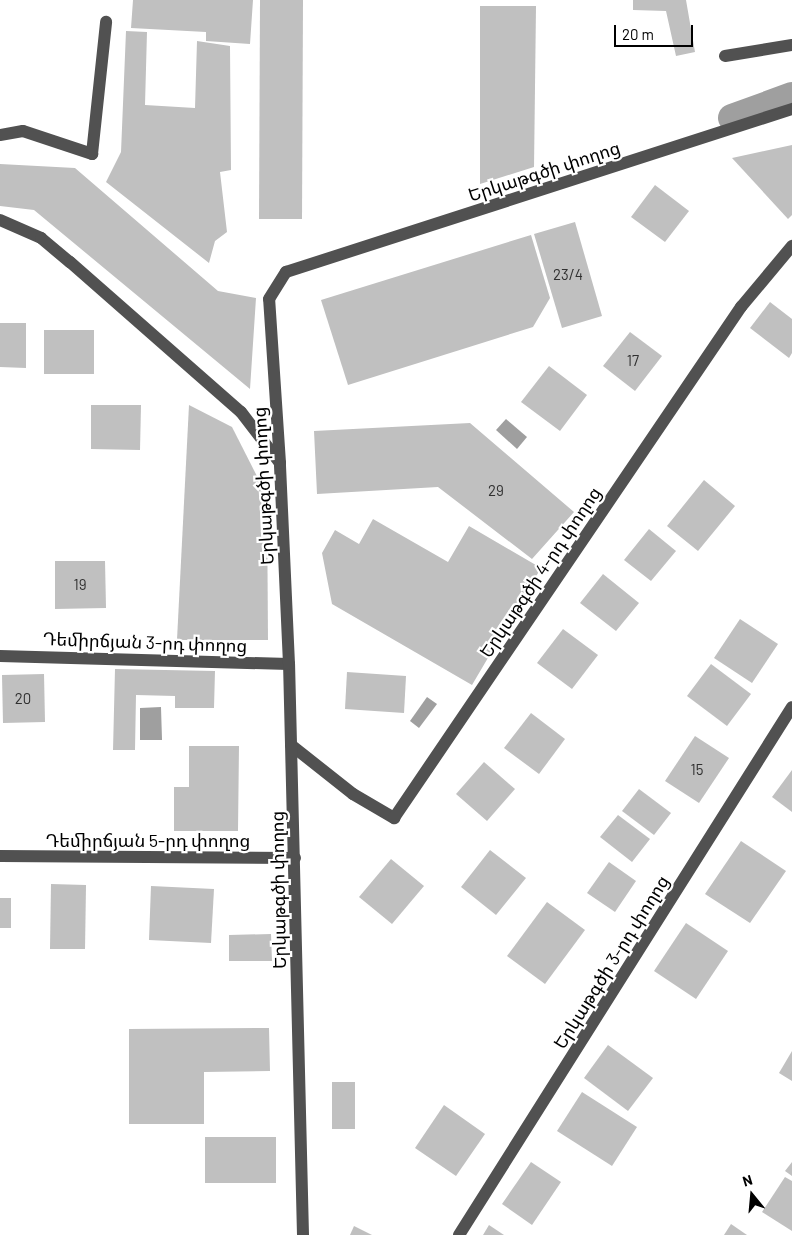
<!DOCTYPE html>
<meta charset="utf-8">
<style>
body{margin:0}
#map{position:relative;width:792px;height:1235px;overflow:hidden;background:#fff;font-family:Barlow,"Noto Sans Armenian",sans-serif}
div>[style]{position:absolute}
.water>*{inset:0;background:#9f9f9f}
.canal>*{height:28px;margin:-14px;padding:0 14px;transform-origin:14px;border-radius:14px;background:#9f9f9f}
.building>*{inset:0;background:#c0c0c0}
.minor>*{height:12px;margin:-6px;padding:0 6px;transform-origin:6px;border-radius:6px;background:#515151}
span{translate:-50% -50%;white-space:nowrap;text-align:center;line-height:1.15;-webkit-text-stroke:4.5px #fff;paint-order:stroke}
.number-label{font-size:15px;color:#303030}
.number-label span{-webkit-text-stroke-width:0}
.street-label{font-size:18px;color:#000}
.north{position:absolute;left:727px;top:1170px;width:50px;height:50px;-webkit-text-stroke:4px #fff;paint-order:stroke;rotate:343deg;font-size:14px;font-weight:700;line-height:20px;text-align:center;color:#000}
.north::after{content:'';display:block;margin:auto;width:18px;height:22px;background:#000;clip-path:polygon(50% 0,100% 100%,50% 72%,0 100%)}
.scale{position:absolute;left:614px;top:25px;width:79px;height:22px;box-sizing:border-box;border:2px solid #000;border-top:0;padding-left:6px;font-size:15px;line-height:18px;white-space:nowrap;color:#000;-webkit-text-stroke:4px #fff;paint-order:stroke}
</style>
<div id="map">
<div class="water">
<div style="clip-path:polygon(506px 419px,527px 437px,517px 449px,496px 430px)"></div>
<div style="clip-path:polygon(427px 697px,437px 704px,419px 728px,410px 721px)"></div>
<div style="clip-path:polygon(161px 707px,162px 740px,140px 740px,140px 708px)"></div>
</div>
<div class="canal">
<div style="left:732px;top:118px;width:64px;rotate:-20.1deg"></div>
</div>
<div class="building">
<div style="clip-path:polygon(133px 0,253px 0,250px 44px,206px 41px,206px 32px,131px 28px)"></div>
<div style="clip-path:polygon(260px 0,303px 0,302px 219px,259px 219px)"></div>
<div style="clip-path:polygon(633px 0,686px 0,695px 52px,676px 56px,666px 11px,633px 10px)"></div>
<div style="clip-path:polygon(480px 6px,536px 6px,534px 167px,480px 184px)"></div>
<div style="clip-path:polygon(126px 31px,147px 32px,145px 105px,195px 108px,197px 41px,230px 46px,231px 170px,220px 172px,227px 232px,215px 241px,209px 263px,106px 182px,121px 152px)"></div>
<div style="clip-path:polygon(792px 145px,792px 215px,788px 219px,732px 158px)"></div>
<div style="clip-path:polygon(0 164px,75px 168px,218px 291px,256px 298px,250px 389px,34px 210px,0 206px)"></div>
<div style="clip-path:polygon(655px 185px,689px 211px,665px 242px,631px 217px)"></div>
<div style="clip-path:polygon(575px 222px,602px 316px,562px 328px,534px 234px)"></div>
<div style="clip-path:polygon(531px 235px,550px 298px,533px 327px,348px 385px,321px 300px)"></div>
<div style="clip-path:polygon(770px 302px,792px 319px,792px 353px,789px 358px,750px 328px)"></div>
<div style="clip-path:polygon(0 323px,26px 323px,26px 368px,0 367px)"></div>
<div style="clip-path:polygon(44px 330px,94px 330px,94px 374px,44px 374px)"></div>
<div style="clip-path:polygon(630px 332px,662px 356px,635px 391px,603px 366px)"></div>
<div style="clip-path:polygon(549px 366px,587px 395px,560px 431px,521px 402px)"></div>
<div style="clip-path:polygon(91px 405px,141px 405px,140px 450px,91px 449px)"></div>
<div style="clip-path:polygon(189px 405px,232px 427px,267px 496px,268px 640px,177px 640px)"></div>
<div style="clip-path:polygon(470px 423px,574px 512px,532px 559px,438px 487px,317px 494px,314px 431px)"></div>
<div style="clip-path:polygon(704px 480px,735px 506px,698px 551px,667px 526px)"></div>
<div style="clip-path:polygon(373px 519px,448px 562px,469px 526px,541px 568px,472px 685px,332px 604px,322px 553px,335px 530px,359px 544px)"></div>
<div style="clip-path:polygon(649px 529px,676px 551px,651px 581px,624px 560px)"></div>
<div style="clip-path:polygon(55px 561px,105px 561px,106px 608px,55px 609px)"></div>
<div style="clip-path:polygon(603px 574px,639px 603px,616px 631px,580px 603px)"></div>
<div style="clip-path:polygon(740px 619px,778px 644px,752px 683px,714px 658px)"></div>
<div style="clip-path:polygon(563px 629px,598px 655px,572px 689px,537px 663px)"></div>
<div style="clip-path:polygon(711px 664px,751px 694px,727px 726px,687px 696px)"></div>
<div style="clip-path:polygon(115px 669px,215px 671px,214px 708px,175px 708px,175px 696px,136px 695px,135px 750px,113px 750px)"></div>
<div style="clip-path:polygon(347px 672px,406px 676px,404px 713px,345px 709px)"></div>
<div style="clip-path:polygon(44px 674px,45px 722px,3px 723px,2px 675px)"></div>
<div style="clip-path:polygon(531px 713px,565px 739px,539px 774px,504px 748px)"></div>
<div style="clip-path:polygon(695px 736px,729px 758px,699px 803px,665px 781px)"></div>
<div style="clip-path:polygon(189px 746px,239px 746px,238px 831px,174px 831px,174px 787px,189px 787px)"></div>
<div style="clip-path:polygon(484px 762px,515px 789px,487px 821px,456px 794px)"></div>
<div style="clip-path:polygon(792px 770px,792px 812px,772px 797px)"></div>
<div style="clip-path:polygon(639px 789px,671px 813px,654px 835px,622px 811px)"></div>
<div style="clip-path:polygon(618px 815px,650px 839px,632px 862px,600px 837px)"></div>
<div style="clip-path:polygon(741px 841px,786px 871px,750px 923px,705px 894px)"></div>
<div style="clip-path:polygon(490px 850px,526px 878px,496px 915px,461px 887px)"></div>
<div style="clip-path:polygon(391px 859px,424px 886px,392px 924px,359px 897px)"></div>
<div style="clip-path:polygon(609px 862px,636px 881px,615px 912px,587px 893px)"></div>
<div style="clip-path:polygon(51px 884px,86px 885px,85px 949px,50px 949px)"></div>
<div style="clip-path:polygon(151px 886px,214px 889px,211px 943px,149px 940px)"></div>
<div style="clip-path:polygon(0 898px,11px 898px,11px 928px,0 928px)"></div>
<div style="clip-path:polygon(547px 902px,585px 930px,545px 984px,507px 956px)"></div>
<div style="clip-path:polygon(686px 923px,728px 951px,696px 999px,654px 971px)"></div>
<div style="clip-path:polygon(271px 934px,272px 961px,229px 961px,229px 935px)"></div>
<div style="clip-path:polygon(269px 1028px,270px 1071px,204px 1072px,204px 1124px,129px 1124px,129px 1029px)"></div>
<div style="clip-path:polygon(608px 1045px,653px 1078px,628px 1111px,584px 1078px)"></div>
<div style="clip-path:polygon(792px 1051px,792px 1081px,779px 1073px)"></div>
<div style="clip-path:polygon(332px 1082px,355px 1082px,355px 1129px,332px 1129px)"></div>
<div style="clip-path:polygon(582px 1092px,637px 1127px,612px 1166px,557px 1131px)"></div>
<div style="clip-path:polygon(444px 1105px,485px 1134px,456px 1176px,415px 1148px)"></div>
<div style="clip-path:polygon(205px 1137px,276px 1137px,276px 1183px,205px 1183px)"></div>
<div style="clip-path:polygon(531px 1162px,561px 1182px,532px 1225px,502px 1204px)"></div>
<div style="clip-path:polygon(792px 1162px,792px 1176px,785px 1171px)"></div>
<div style="clip-path:polygon(785px 1177px,792px 1181px,792px 1231px,762px 1212px)"></div>
<div style="clip-path:polygon(731px 1224px,747px 1235px,724px 1235px)"></div>
<div style="clip-path:polygon(489px 1225px,504px 1235px,483px 1235px)"></div>
<div style="clip-path:polygon(354px 1226px,372px 1235px,350px 1235px)"></div>
</div>
<div class="minor">
<div style="left:725px;top:56px;width:68px;rotate:-9.3deg"></div>
<div style="left:0;top:135px;width:23px;rotate:-10deg"></div>
<div style="left:23px;top:131px;width:73px;rotate:18.4deg"></div>
<div style="left:92px;top:154px;width:133px;rotate:-83.9deg"></div>
<div style="left:0;top:220px;width:45px;rotate:23.7deg"></div>
<div style="left:41px;top:238px;width:38px;rotate:40deg"></div>
<div style="left:70px;top:262px;width:227px;rotate:41.3deg"></div>
<div style="left:241px;top:412px;width:64px;rotate:52.6deg"></div>
<div style="left:0;top:656px;width:289px;rotate:1.6deg"></div>
<div style="left:291px;top:745px;width:79px;rotate:38.3deg"></div>
<div style="left:353px;top:794px;width:48px;rotate:30.3deg"></div>
<div style="left:394px;top:818px;width:618px;rotate:-55.82deg"></div>
<div style="left:741px;top:307px;width:80px;rotate:-50.1deg"></div>
<div style="left:0;top:856px;width:295px;rotate:0.4deg"></div>
<div style="left:303px;top:1235px;width:571px;rotate:-91.4deg"></div>
<div style="left:289px;top:664px;width:201px;rotate:-92.6deg"></div>
<div style="left:280px;top:463px;width:164px;rotate:-93.8deg"></div>
<div style="left:269px;top:299px;width:32px;rotate:-58deg"></div>
<div style="left:286px;top:272px;width:532px;rotate:-17.86deg"></div>
<div style="left:459px;top:1235px;width:624px;rotate:-57.76deg"></div>
</div>
<div class="number-label">
<span style="left:568px;top:275px">23/4</span>
<span style="left:633px;top:361px">17</span>
<span style="left:496px;top:491px">29</span>
<span style="left:80px;top:585px">19</span>
<span style="left:23px;top:699px">20</span>
<span style="left:697px;top:770px">15</span>
</div>
<div class="street-label">
<span style="left:544px;top:171px;rotate:-18deg">Երկաթգծի փողոց</span>
<span style="left:263px;top:486px;rotate:-93deg">Երկաթգծի փողոց</span>
<span style="left:540px;top:572px;rotate:-56deg">Երկաթգծի 4-րդ փողոց</span>
<span style="left:145px;top:642px;rotate:2deg">Դեմիրճյան 3-րդ փողոց</span>
<span style="left:148px;top:840px">Դեմիրճյան 5-րդ փողոց</span>
<span style="left:278px;top:890px;rotate:-91deg">Երկաթգծի փողոց</span>
<span style="left:611px;top:962px;rotate:-58deg">Երկաթգծի 3-րդ փողոց</span>
</div>
<div class="north">N</div>
<div class="scale">20 m</div>
</div>
